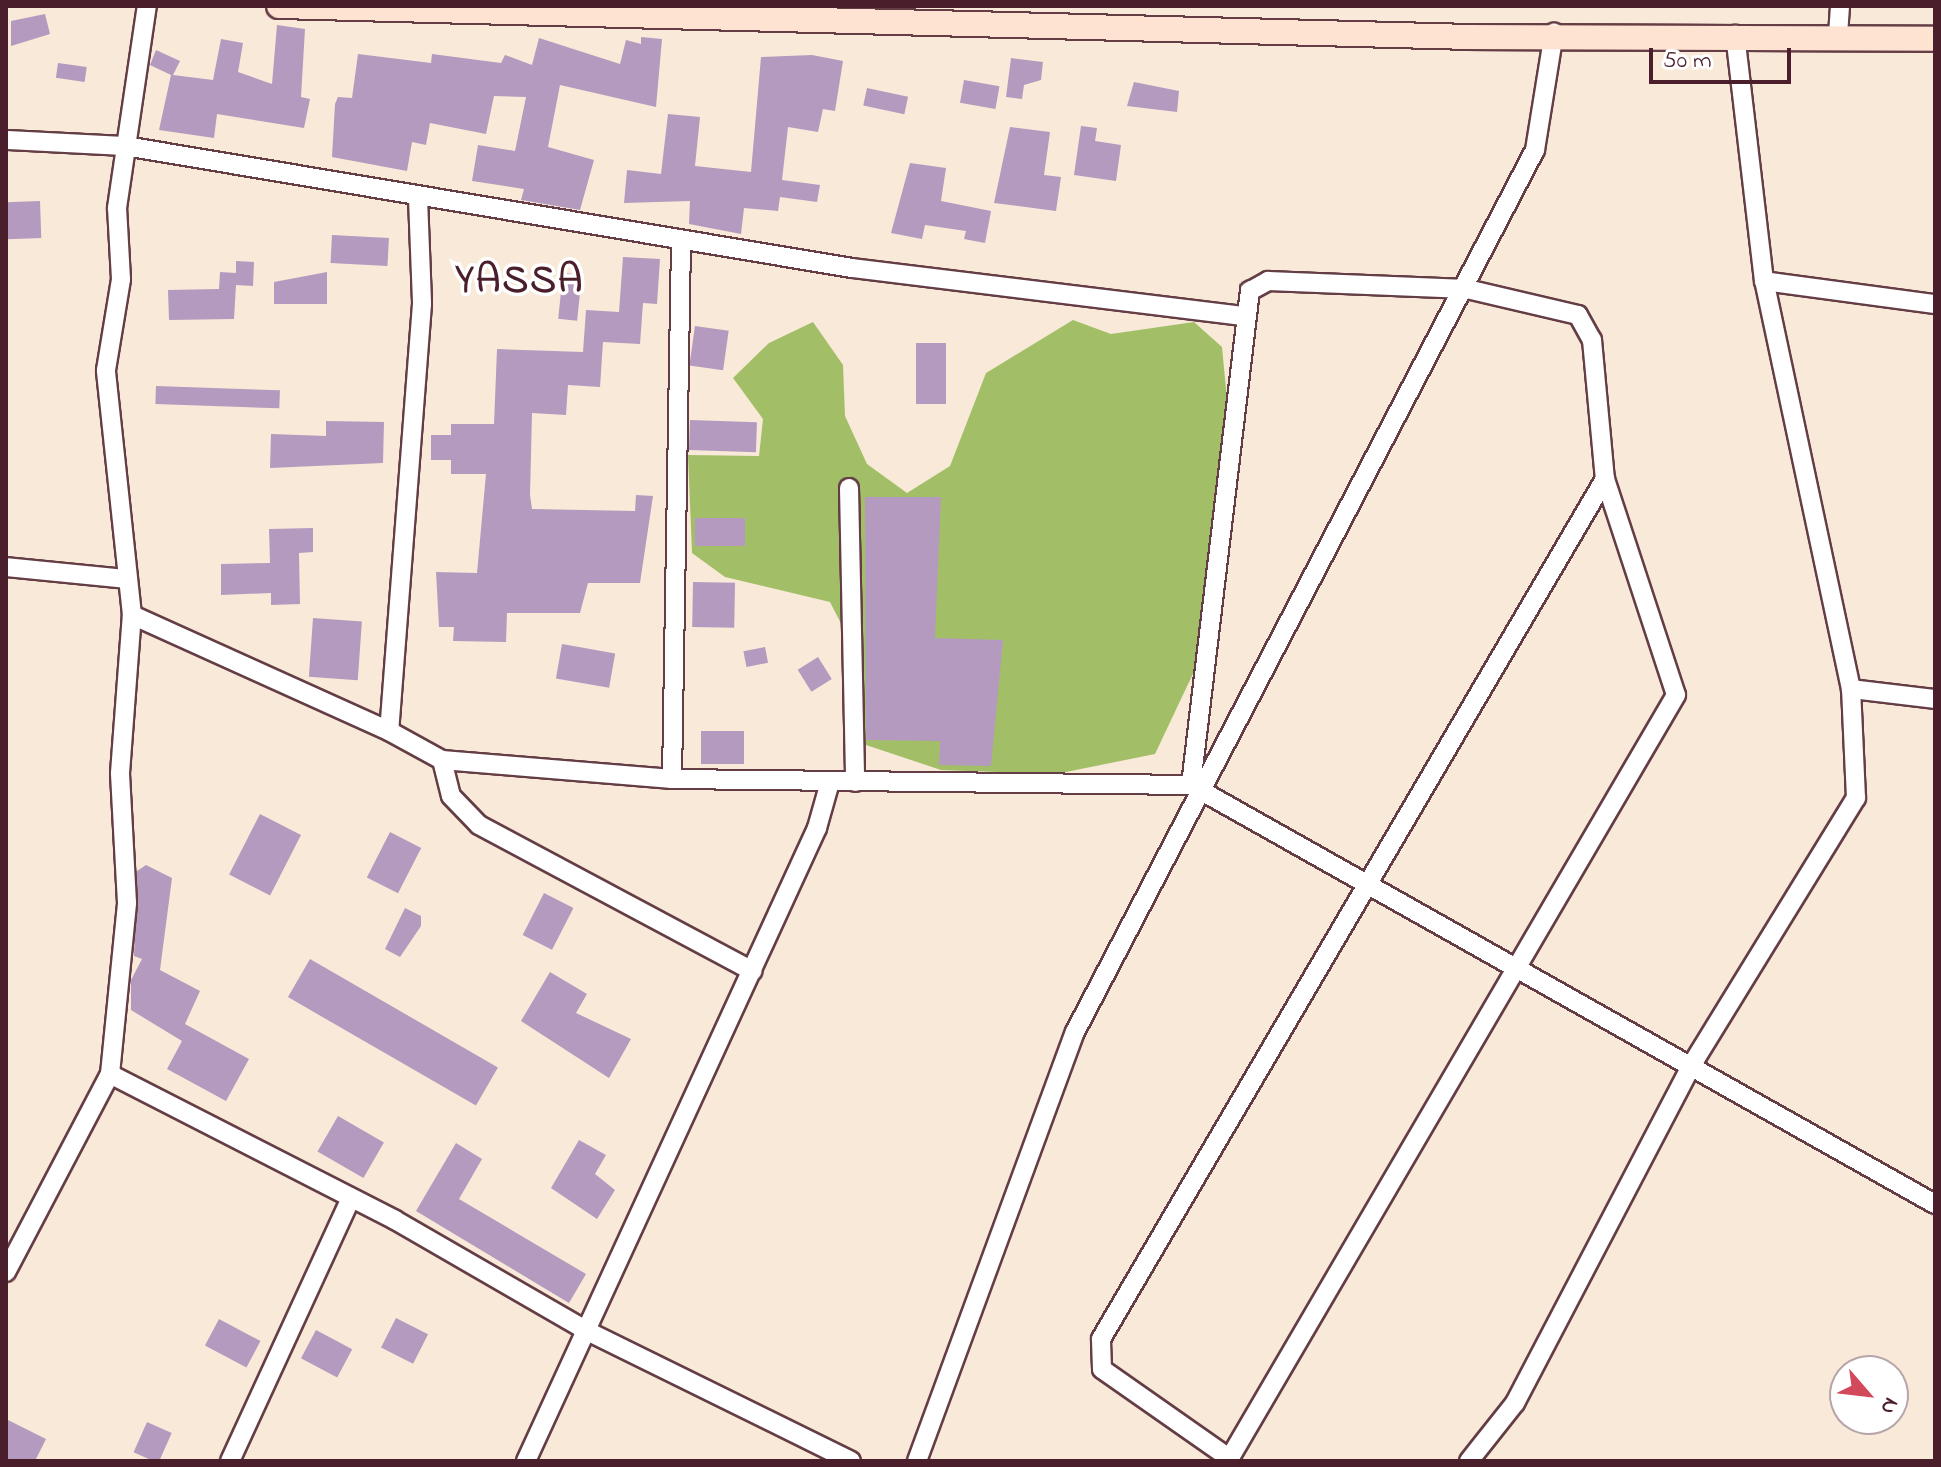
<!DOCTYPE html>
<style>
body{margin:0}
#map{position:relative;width:1941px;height:1467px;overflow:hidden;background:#f9e9d8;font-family:"Indie Flower",sans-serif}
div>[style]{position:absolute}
.green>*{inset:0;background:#a2bf67}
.building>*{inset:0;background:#b49abf;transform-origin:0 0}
.roads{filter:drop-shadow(2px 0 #643d45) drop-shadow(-2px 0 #643d45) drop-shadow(0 2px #643d45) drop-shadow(0 -2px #643d45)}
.street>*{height:18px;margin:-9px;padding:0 9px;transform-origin:9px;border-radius:9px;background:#fff}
.secondary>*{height:24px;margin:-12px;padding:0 12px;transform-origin:12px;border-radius:12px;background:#fee3d2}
span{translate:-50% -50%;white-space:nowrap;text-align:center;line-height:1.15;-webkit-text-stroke:7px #fff;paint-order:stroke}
.district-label{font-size:40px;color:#4a1f2b;font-weight:700;letter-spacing:2px}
.frame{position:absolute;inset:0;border:8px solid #4a1f2b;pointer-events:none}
.north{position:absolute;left:1829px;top:1355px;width:80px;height:80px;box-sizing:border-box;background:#fff;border:2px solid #b7a5aa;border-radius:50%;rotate:118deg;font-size:22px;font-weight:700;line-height:32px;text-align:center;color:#4a1f2b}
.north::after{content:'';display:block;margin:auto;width:28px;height:36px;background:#d1495b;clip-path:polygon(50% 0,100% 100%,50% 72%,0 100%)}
.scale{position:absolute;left:1649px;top:48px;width:142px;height:36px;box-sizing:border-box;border:4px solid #4a1f2b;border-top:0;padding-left:10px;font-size:24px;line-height:28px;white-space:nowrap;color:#4a1f2b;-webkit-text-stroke:6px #fff;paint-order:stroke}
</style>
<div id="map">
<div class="green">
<i style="clip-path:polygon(1073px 320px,1111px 334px,1194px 322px,1222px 347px,1228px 410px,1199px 661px,1155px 754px,1056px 774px,941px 770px,857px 742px,852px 645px,830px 602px,725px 577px,692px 553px,688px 455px,759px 456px,763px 419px,733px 378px,769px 343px,813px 322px,843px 365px,845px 416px,867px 464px,907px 493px,950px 466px,986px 373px)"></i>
</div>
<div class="building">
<i style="clip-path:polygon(45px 14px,50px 34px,11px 46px,11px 21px)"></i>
<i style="clip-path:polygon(277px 25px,305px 29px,301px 97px,310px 99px,304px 128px,217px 114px,214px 138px,159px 130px,171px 75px,150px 65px,156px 50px,180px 61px,173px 75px,213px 80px,221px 39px,243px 43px,238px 72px,272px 84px)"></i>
<i style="clip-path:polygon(641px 37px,662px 39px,656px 107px,560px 85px,548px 147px,594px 160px,580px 210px,521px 200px,524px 189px,472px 181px,478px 145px,515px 151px,526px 97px,494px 96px,486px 134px,430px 123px,426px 145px,412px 142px,407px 171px,332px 157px,335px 104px,338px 97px,352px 98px,358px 54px,431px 63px,432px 54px,501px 63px,505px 55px,532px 65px,539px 38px,620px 64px,626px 40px,641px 44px)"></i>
<i style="clip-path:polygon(812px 55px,843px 61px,835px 111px,823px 109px,818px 132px,788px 127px,782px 180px,820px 185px,817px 202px,780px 197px,778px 211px,744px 208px,741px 234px,689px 224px,690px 201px,624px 203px,627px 170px,661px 174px,668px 114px,700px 117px,695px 166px,751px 172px,761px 57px)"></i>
<i style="clip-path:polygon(1011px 58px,1043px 62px,1041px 80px,1024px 85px,1022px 99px,1006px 97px)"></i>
<i style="left:58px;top:63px;width:29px;height:15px;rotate:8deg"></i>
<i style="left:964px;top:80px;width:36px;height:23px;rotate:10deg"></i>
<i style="clip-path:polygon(1134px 82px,1179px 91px,1177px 112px,1127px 106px)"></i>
<i style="left:867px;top:88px;width:42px;height:18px;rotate:12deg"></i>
<i style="clip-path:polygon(1081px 126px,1097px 128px,1095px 141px,1121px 145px,1116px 181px,1074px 175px)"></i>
<i style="clip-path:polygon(1010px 127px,1050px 132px,1044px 175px,1061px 177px,1056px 211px,994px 203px)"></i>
<i style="clip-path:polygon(910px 163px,946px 168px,941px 201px,991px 211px,985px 243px,964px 239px,966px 231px,925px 225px,922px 239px,891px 233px)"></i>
<i style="left:40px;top:201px;width:37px;height:34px;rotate:88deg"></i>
<i style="left:332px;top:235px;width:57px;height:28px;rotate:3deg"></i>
<i style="clip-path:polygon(623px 257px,660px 259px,657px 304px,643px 303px,640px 344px,603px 342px,600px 387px,568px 385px,566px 415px,532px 413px,530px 495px,532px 509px,635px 511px,636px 495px,653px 496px,640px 583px,588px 583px,580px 613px,507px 613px,506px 642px,453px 641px,454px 627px,439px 627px,436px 572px,477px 573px,486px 474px,451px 474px,451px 460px,431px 460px,431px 435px,451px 435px,451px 424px,494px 424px,497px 349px,583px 352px,586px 310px,619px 312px)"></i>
<i style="clip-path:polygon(236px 261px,254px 262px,253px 286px,236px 285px,234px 319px,169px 320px,168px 290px,219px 289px,220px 272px,236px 273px)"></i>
<i style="clip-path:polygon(327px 272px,327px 304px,274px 304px,274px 282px)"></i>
<i style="left:563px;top:273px;width:19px;height:46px;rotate:6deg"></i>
<i style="left:695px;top:326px;width:34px;height:40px;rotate:8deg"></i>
<i style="left:916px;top:343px;width:30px;height:61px"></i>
<i style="left:156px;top:386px;width:124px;height:18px;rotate:2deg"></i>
<i style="left:690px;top:420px;width:67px;height:30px;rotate:2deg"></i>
<i style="clip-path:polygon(326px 421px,384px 422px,383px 463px,270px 468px,271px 434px,326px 436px)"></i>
<i style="clip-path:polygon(865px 497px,941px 497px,935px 638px,1003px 640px,991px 766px,939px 765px,940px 741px,866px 740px)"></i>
<i style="left:695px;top:518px;width:50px;height:28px"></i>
<i style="clip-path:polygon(313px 528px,313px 552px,299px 553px,300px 604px,271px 605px,271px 593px,221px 595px,221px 564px,270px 563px,269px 529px)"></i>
<i style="left:693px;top:582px;width:42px;height:45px;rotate:1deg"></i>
<i style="left:313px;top:618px;width:49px;height:59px;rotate:4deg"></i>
<i style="left:562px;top:644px;width:54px;height:35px;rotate:10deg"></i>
<i style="left:765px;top:647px;width:16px;height:22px;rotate:79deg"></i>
<i style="left:818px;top:657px;width:26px;height:24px;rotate:58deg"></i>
<i style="left:701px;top:731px;width:43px;height:33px"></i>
<i style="left:260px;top:814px;width:46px;height:68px;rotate:27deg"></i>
<i style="left:390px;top:832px;width:35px;height:51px;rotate:27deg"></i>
<i style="clip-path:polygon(146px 865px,172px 878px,160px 970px,200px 991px,185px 1024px,249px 1059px,226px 1101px,167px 1069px,182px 1041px,131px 1010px,131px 980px,142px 959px,134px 956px,137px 871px)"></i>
<i style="left:544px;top:893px;width:33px;height:47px;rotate:27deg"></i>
<i style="clip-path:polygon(405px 908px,421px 916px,421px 926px,400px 957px,385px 949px)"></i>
<i style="left:310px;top:959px;width:217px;height:44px;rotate:30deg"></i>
<i style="clip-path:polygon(550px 972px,587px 994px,576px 1013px,631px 1039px,609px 1078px,521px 1021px)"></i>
<i style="left:338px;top:1116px;width:53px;height:41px;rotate:30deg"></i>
<i style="clip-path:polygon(579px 1140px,606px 1155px,595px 1174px,615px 1190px,597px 1219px,551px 1188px)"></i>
<i style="clip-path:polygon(456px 1143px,482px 1159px,459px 1199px,586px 1274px,569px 1303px,416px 1211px)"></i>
<i style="left:396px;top:1318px;width:36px;height:33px;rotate:27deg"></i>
<i style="left:219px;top:1319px;width:47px;height:30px;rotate:28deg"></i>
<i style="left:316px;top:1330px;width:41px;height:32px;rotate:28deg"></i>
<i style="clip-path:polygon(6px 1419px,46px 1439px,35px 1461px,6px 1461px)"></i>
<i style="left:147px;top:1422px;width:27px;height:33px;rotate:24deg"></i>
</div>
<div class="roads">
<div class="street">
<i style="left:1838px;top:35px;width:29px;rotate:-86deg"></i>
<i style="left:6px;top:140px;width:119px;rotate:2.9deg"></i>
<i style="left:125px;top:146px;width:737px;rotate:9.53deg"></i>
<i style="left:852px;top:268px;width:393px;rotate:7deg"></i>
<i style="left:418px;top:198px;width:106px;rotate:87.8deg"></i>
<i style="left:422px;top:304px;width:428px;rotate:94.4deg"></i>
<i style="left:389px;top:731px;width:60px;rotate:28.7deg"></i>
<i style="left:442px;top:760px;width:231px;rotate:4.7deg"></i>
<i style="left:672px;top:779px;width:519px;rotate:0.66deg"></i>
<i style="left:1191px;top:785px;width:854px;rotate:29.39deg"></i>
<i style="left:1764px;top:281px;width:173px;rotate:7.7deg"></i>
<i style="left:849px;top:488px;width:294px;rotate:88.8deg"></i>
<i style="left:6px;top:567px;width:121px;rotate:5.7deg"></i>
<i style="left:132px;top:615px;width:282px;rotate:24.3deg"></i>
<i style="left:1851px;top:689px;width:85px;rotate:6.8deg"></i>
<i style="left:442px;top:760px;width:37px;rotate:76deg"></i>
<i style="left:451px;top:796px;width:40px;rotate:46deg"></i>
<i style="left:479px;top:825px;width:310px;rotate:28.1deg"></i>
<i style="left:672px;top:779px;width:539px;rotate:-89.04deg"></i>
<i style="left:1191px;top:785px;width:498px;rotate:-83.2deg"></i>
<i style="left:1250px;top:291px;width:21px;rotate:-29deg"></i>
<i style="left:1268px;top:281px;width:199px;rotate:2.3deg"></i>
<i style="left:1467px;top:289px;width:114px;rotate:13.2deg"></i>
<i style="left:1578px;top:315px;width:29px;rotate:61deg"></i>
<i style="left:1592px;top:340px;width:140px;rotate:84.7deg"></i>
<i style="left:1605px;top:479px;width:227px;rotate:71.8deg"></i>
<i style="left:1676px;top:695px;width:887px;rotate:120.32deg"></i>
<i style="left:110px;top:1074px;width:320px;rotate:27.1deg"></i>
<i style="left:395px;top:1220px;width:222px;rotate:30deg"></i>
<i style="left:587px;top:1331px;width:294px;rotate:26.2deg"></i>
<i style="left:6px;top:1272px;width:224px;rotate:-62.3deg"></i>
<i style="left:110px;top:1074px;width:172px;rotate:-84.3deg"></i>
<i style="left:127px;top:903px;width:130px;rotate:-93.1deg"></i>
<i style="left:120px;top:773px;width:158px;rotate:-85.7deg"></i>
<i style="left:132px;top:615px;width:246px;rotate:-96.1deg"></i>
<i style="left:106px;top:370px;width:92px;rotate:-80.6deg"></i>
<i style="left:121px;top:279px;width:71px;rotate:-93.2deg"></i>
<i style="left:117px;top:208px;width:204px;rotate:-81.6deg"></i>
<i style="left:1229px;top:1458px;width:155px;rotate:-145deg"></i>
<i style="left:1102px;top:1369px;width:30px;rotate:-92deg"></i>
<i style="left:1101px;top:1339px;width:997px;rotate:-59.63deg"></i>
<i style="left:230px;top:1461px;width:289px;rotate:-65.3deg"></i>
<i style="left:526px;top:1461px;width:697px;rotate:-65.31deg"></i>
<i style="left:817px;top:828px;width:48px;rotate:-74.2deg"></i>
<i style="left:917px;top:1461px;width:457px;rotate:-69.8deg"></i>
<i style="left:1075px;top:1032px;width:995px;rotate:-62.46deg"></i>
<i style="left:1535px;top:150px;width:119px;rotate:-80.8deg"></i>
<i style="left:1469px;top:1461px;width:74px;rotate:-51.6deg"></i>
<i style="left:1515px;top:1403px;width:380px;rotate:-62.4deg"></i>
<i style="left:1691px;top:1066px;width:315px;rotate:-58.4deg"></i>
<i style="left:1856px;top:798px;width:109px;rotate:-92.6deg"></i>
<i style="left:1851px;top:689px;width:417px;rotate:-102deg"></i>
<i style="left:1764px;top:281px;width:248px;rotate:-96.7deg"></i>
</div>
<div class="secondary">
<i style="left:279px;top:6px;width:1195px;rotate:1.49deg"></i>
<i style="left:1474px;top:37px;width:461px;rotate:0.2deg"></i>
</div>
</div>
<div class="district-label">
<span style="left:520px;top:282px">YASSA</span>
</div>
<div class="frame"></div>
<div class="north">N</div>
<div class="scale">50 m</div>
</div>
